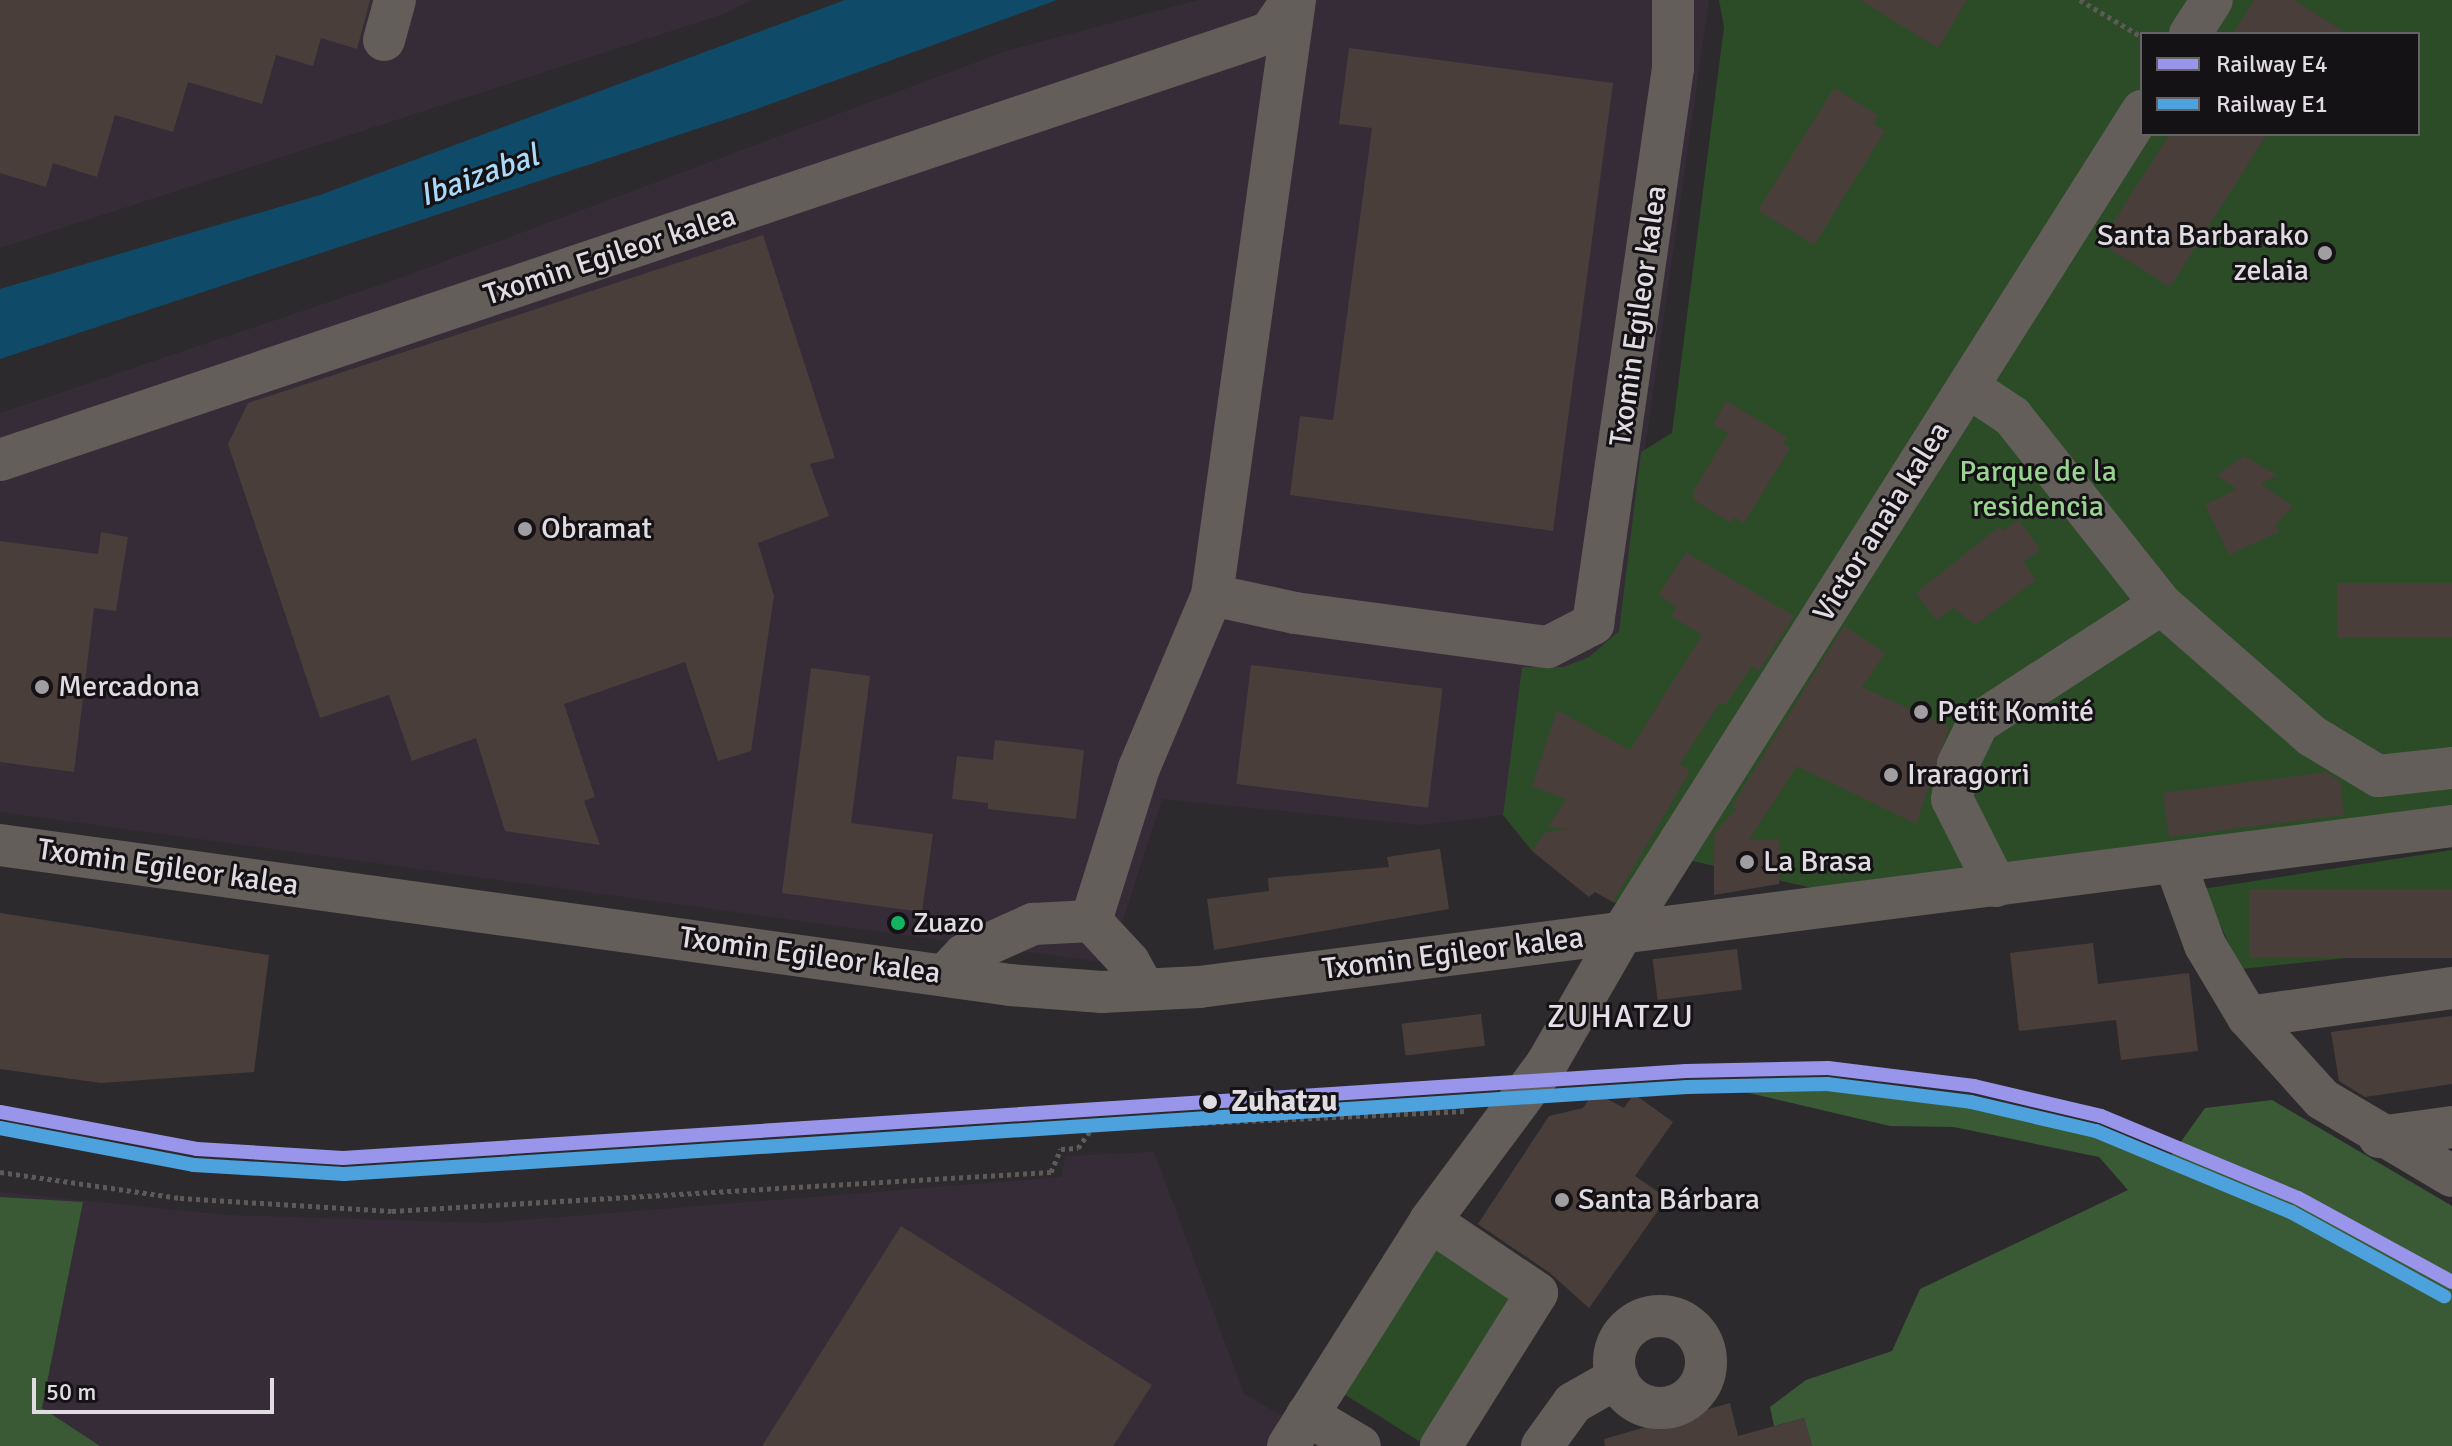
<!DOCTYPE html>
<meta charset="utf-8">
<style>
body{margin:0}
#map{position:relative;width:2452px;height:1446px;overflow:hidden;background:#2d2a2e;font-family:Signika,sans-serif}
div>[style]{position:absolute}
.built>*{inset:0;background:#352c38}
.green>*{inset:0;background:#2c4c28;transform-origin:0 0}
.forest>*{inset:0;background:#3a5a36}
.water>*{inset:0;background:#0f4b68}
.building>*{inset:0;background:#4a3e3b;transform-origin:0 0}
.path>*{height:5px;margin-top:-2.5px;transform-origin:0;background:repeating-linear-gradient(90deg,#5e5a58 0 4px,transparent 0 8px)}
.minor>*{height:42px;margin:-21px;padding:0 21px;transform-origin:21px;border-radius:21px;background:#645e5a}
.minor>.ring{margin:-21px;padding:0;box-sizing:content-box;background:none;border:42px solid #645e5a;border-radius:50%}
.rail-1>*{height:14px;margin:-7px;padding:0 7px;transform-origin:7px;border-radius:7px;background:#9895ea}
.rail-2>*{height:14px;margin:-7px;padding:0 7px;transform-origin:7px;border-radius:7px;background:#4da1dd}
.dots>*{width:22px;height:22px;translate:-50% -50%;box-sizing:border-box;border:4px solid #151216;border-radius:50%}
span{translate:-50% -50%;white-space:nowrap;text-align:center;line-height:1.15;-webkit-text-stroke:6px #151216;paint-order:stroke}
.bus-label{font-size:28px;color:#e0dce1}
.left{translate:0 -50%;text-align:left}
.poi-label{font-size:30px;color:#e0dce1}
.right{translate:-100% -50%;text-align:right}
.street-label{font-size:30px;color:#e0dce1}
.park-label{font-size:30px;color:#98d38f}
.stop-label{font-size:30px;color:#e0dce1;font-weight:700}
.water-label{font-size:32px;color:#a9daf9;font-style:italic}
.neighbourhood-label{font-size:32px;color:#e6dfea;letter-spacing:2px}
.legend{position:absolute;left:2140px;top:32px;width:280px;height:104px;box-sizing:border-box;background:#151216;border:2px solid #666367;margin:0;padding:10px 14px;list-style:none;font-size:24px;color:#e0dce1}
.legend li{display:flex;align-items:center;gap:16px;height:40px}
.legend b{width:40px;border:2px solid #666367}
.scale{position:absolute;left:32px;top:1378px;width:242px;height:36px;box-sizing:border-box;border:4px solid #e0dce1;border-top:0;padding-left:10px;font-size:24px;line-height:28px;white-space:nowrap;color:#e0dce1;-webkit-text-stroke:6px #151216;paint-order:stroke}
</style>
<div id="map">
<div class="built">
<i style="clip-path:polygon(0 0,751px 0,724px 14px,0 248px)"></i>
<i style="clip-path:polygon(1198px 0,1709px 0,1619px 631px,1589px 657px,1563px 667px,1522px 668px,1503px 815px,1421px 825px,1162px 799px,1109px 963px,0 812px,0 413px,403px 277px,1009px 50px)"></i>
<i style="clip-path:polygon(1154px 1152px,1244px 1394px,1335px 1446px,0 1446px,0 1192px,226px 1215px,486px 1223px,1062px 1177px,1065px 1156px)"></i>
</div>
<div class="green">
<i style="clip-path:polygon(evenodd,1719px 0,2452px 0,2452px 810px,1822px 890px,1688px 860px,1615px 903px,1532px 851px,1503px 815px,1522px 667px,1563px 667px,1589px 657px,1619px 631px,1641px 452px,1672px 433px,1724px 27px,1719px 0,2142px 34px,2418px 34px,2418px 134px,2142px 134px,2142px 34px)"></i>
<i style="clip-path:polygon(2452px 850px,2452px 947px,2241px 969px,2203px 889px)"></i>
<i style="left:1439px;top:1240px;width:101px;height:181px;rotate:32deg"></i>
</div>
<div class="forest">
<i style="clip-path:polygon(1773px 1082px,1956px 1099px,2170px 1157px,2205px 1108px,2272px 1100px,2452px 1206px,2452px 1446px,1812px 1446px,1804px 1418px,1774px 1426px,1770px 1407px,1806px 1380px,1892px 1351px,1920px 1289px,2128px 1190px,2099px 1157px,1954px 1127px,1890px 1126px,1728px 1088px)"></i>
<i style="clip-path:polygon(0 1197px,83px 1202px,42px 1408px,100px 1446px,0 1446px)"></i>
</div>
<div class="water">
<i style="clip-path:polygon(845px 0,1057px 0,751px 111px,0 359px,0 289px,320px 195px)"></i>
</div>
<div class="building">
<i style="clip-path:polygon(0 0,370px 0,357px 49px,321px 38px,313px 66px,276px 55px,262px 104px,188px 82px,173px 132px,115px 115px,97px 177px,53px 163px,46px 187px,0 173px)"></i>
<i style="clip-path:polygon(1860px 0,1967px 0,1938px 48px)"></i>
<i style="clip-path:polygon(2254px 0,2294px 0,2348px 34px,2233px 34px)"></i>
<i style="clip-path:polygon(1349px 48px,1613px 83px,1553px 531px,1290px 495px,1300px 416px,1333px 420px,1372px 128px,1339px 124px)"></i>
<i style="clip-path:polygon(1834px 88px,1878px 115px,1874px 124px,1885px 131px,1814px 245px,1758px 210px)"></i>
<i style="clip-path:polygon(2170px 134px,2267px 134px,2170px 287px,2100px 243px)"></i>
<i style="clip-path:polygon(763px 235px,835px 458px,810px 464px,829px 516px,758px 543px,774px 596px,751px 751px,718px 761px,685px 662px,564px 704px,595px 797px,584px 801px,600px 845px,505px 831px,476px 738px,412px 761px,389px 695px,320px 718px,228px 444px,248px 403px)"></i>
<i style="clip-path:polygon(1726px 401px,1787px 437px,1783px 444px,1790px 448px,1744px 523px,1735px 517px,1731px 523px,1694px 500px,1693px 492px,1728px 433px,1713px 425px)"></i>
<i style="clip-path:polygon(2244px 456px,2277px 475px,2261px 484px,2293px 506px,2275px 525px,2279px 532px,2229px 555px,2205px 505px,2237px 489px,2216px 475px)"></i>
<i style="clip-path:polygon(2019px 520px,2040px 550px,2023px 562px,2036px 580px,1975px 625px,1954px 608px,1936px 620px,1916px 593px,1999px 527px,2003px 531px)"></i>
<i style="clip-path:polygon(101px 532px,128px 537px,116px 611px,94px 608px,74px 772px,0 762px,0 541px,98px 554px)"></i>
<i style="clip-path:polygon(1686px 552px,1794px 616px,1759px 671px,1752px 666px,1726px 704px,1719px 704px,1680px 764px,1690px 771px,1613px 902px,1595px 892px,1589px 897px,1532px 851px,1544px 833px,1568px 829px,1548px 827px,1566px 799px,1532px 786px,1557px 710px,1630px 750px,1702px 635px,1671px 616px,1676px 607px,1658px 595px)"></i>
<i style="left:2452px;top:583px;width:55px;height:115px;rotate:90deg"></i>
<i style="clip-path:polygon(1844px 626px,1885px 653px,1862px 687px,1949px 727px,1916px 824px,1797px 766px,1749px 840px,1779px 840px,1779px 884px,1714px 895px,1714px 834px,1736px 809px,1732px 806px)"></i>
<i style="left:1251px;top:665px;width:193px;height:120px;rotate:7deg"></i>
<i style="clip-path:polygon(811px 668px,870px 676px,851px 823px,933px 834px,922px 912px,782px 893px)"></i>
<i style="clip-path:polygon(995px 740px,1084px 750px,1076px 819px,988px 809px,988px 803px,952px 799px,957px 756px,993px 760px)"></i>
<i style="clip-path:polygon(2326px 772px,2340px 781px,2344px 815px,2169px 837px,2163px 793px)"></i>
<i style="clip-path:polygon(1440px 849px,1449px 909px,1214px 950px,1207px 899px,1269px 891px,1268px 878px,1389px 867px,1387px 857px)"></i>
<i style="left:2452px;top:889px;width:69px;height:203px;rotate:90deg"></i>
<i style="clip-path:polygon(0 913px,269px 955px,254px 1072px,101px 1083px,0 1069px)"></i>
<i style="clip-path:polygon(2093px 943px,2098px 984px,2189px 973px,2198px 1051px,2121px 1060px,2116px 1020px,2019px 1031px,2010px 953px)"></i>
<i style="left:1737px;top:949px;width:41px;height:85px;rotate:83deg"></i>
<i style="left:1481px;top:1014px;width:32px;height:80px;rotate:83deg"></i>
<i style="clip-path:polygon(2452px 1016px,2452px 1084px,2365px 1097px,2339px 1081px,2331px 1032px)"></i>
<i style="clip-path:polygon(1594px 1092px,1624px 1108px,1634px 1094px,1673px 1122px,1635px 1176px,1667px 1198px,1589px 1308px,1550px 1273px,1478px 1224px,1549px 1116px,1583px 1108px)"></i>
<i style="clip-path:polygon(901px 1226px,1152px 1385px,1113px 1446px,762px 1446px)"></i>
<i style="clip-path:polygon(1730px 1403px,1738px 1436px,1804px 1418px,1812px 1446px,1605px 1446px,1604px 1439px)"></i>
</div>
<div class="path">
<i style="left:2080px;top:0;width:72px;rotate:30.8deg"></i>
<i style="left:0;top:1172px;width:182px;rotate:8.2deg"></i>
<i style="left:180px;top:1198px;width:212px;rotate:3.5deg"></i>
<i style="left:392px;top:1211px;width:660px;rotate:-3.39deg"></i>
<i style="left:1051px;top:1172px;width:25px;rotate:-67deg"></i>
<i style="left:1061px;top:1149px;width:17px;rotate:-3deg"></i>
<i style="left:1078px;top:1148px;width:24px;rotate:-55deg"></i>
<i style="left:1092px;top:1128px;width:374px;rotate:-2.6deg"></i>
</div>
<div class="minor">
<i style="left:2190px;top:34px;width:40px;rotate:-57.1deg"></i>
<i style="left:384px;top:40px;width:41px;rotate:-74.6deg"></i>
<i style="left:1968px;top:387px;width:53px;rotate:33.4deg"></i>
<i style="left:2012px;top:416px;width:240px;rotate:51.6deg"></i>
<i style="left:2161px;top:604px;width:201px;rotate:41.2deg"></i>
<i style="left:2312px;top:736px;width:77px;rotate:31.2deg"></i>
<i style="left:2378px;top:776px;width:74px;rotate:-6.2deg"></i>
<i style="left:0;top:460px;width:1320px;rotate:-18.6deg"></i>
<i style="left:1251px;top:39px;width:20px;rotate:-20deg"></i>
<i style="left:1270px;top:32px;width:39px;rotate:-55deg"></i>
<i style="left:1212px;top:595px;width:85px;rotate:12.2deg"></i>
<i style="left:1295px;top:613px;width:255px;rotate:7.7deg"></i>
<i style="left:1548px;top:647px;width:51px;rotate:-27.1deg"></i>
<i style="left:1593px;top:624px;width:562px;rotate:-81.81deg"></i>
<i style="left:1673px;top:68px;width:68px;rotate:-90deg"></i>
<i style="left:0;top:845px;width:1020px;rotate:7.89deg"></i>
<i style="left:1010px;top:985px;width:92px;rotate:4.4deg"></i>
<i style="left:1102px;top:992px;width:97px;rotate:-3deg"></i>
<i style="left:1199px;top:987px;width:1263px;rotate:-7.32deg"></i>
<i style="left:2175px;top:863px;width:87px;rotate:69.9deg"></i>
<i style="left:2205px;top:945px;width:84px;rotate:59.2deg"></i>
<i style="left:2248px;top:1017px;width:110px;rotate:47.9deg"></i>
<i style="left:2322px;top:1099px;width:151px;rotate:30.6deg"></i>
<i style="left:1996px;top:886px;width:97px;rotate:-116.8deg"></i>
<i style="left:1952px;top:799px;width:36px;rotate:-80deg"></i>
<i style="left:1958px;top:764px;width:46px;rotate:-64deg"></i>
<i style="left:1978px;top:723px;width:218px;rotate:-33deg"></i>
<i style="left:1091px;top:921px;width:160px;rotate:-72.6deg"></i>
<i style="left:1139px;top:768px;width:188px;rotate:-67.1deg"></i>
<i style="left:1212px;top:595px;width:601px;rotate:-82.06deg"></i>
<i style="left:946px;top:974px;width:26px;rotate:-47deg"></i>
<i style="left:964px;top:955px;width:76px;rotate:-24.2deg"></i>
<i style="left:1033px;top:924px;width:58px;rotate:-3deg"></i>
<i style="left:1091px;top:921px;width:56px;rotate:47.2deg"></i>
<i style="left:1129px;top:962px;width:31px;rotate:61deg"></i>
<i style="left:2248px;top:1017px;width:206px;rotate:-8.1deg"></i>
<i style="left:2379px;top:1137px;width:74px;rotate:-7.8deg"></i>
<i style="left:1430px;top:1221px;width:129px;rotate:33.9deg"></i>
<i style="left:1537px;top:1293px;width:181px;rotate:122.1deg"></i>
<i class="ring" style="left:1614px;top:1316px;width:50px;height:50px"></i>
<i style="left:1307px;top:1415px;width:61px;rotate:30.3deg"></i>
<i style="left:1288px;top:1446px;width:266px;rotate:-57.7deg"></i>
<i style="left:1430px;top:1221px;width:194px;rotate:-53.4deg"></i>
<i style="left:1546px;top:1065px;width:152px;rotate:-60.1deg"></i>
<i style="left:1622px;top:933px;width:973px;rotate:-57.68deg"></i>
<i style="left:1542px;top:1446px;width:53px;rotate:-54.2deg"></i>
<i style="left:1573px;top:1403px;width:51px;rotate:-29.6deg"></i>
</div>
<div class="rail-1">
<i style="left:0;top:1112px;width:200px;rotate:10.6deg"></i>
<i style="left:197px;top:1149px;width:146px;rotate:3.5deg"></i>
<i style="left:343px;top:1158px;width:1346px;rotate:-3.71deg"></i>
<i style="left:1686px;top:1071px;width:142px;rotate:-1.2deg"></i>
<i style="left:1828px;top:1068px;width:147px;rotate:7deg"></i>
<i style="left:1974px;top:1086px;width:130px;rotate:13.3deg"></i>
<i style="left:2101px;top:1116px;width:213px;rotate:22.6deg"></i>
<i style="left:2298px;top:1198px;width:175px;rotate:28.6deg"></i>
</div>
<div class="rail-2">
<i style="left:0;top:1128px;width:197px;rotate:10.8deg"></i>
<i style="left:194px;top:1165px;width:150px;rotate:3.4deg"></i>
<i style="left:344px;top:1174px;width:1346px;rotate:-3.71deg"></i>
<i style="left:1687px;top:1087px;width:140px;rotate:-1.2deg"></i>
<i style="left:1827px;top:1084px;width:145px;rotate:7.1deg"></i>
<i style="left:1971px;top:1102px;width:128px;rotate:13.1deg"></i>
<i style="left:2096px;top:1131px;width:211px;rotate:22.6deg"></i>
<i style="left:2291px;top:1212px;width:175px;rotate:28.8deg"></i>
</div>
<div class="dots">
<i style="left:2325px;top:253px;background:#a19ea2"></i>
<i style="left:525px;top:529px;background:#a19ea2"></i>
<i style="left:42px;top:687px;background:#a19ea2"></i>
<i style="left:1921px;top:712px;background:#a19ea2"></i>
<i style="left:1891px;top:775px;background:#a19ea2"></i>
<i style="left:1747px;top:862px;background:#a19ea2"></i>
<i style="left:898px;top:923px;background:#13b361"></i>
<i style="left:1210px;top:1102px;background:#e0dce1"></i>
<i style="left:1562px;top:1200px;background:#a19ea2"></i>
</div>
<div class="bus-label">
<span class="left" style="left:913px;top:923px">Zuazo</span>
</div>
<div class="poi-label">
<span class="right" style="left:2309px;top:253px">Santa Barbarako<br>zelaia</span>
<span class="left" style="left:541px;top:529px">Obramat</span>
<span class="left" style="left:58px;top:687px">Mercadona</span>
<span class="left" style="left:1937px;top:712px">Petit Komité</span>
<span class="left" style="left:1907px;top:775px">Iraragorri</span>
<span class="left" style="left:1763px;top:862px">La Brasa</span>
<span class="left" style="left:1578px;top:1200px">Santa Bárbara</span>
</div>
<div class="street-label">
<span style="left:610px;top:256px;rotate:-18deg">Txomin Egileor kalea</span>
<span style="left:1639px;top:316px;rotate:-82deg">Txomin Egileor kalea</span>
<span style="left:1882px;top:522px;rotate:-58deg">Victor anaia kalea</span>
<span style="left:168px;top:868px;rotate:8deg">Txomin Egileor kalea</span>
<span style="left:1453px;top:954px;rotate:-7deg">Txomin Egileor kalea</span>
<span style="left:810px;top:956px;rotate:8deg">Txomin Egileor kalea</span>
</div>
<div class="park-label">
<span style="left:2038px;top:489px">Parque de la<br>residencia</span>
</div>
<div class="stop-label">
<span class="left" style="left:1231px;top:1102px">Zuhatzu</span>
</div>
<div class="water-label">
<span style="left:479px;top:176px;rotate:-20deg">Ibaizabal</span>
</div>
<div class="neighbourhood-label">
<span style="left:1621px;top:1017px">ZUHATZU</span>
</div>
<ul class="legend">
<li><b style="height:10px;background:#9895ea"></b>Railway E4</li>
<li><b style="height:10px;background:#4da1dd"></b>Railway E1</li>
</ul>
<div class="scale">50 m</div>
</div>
